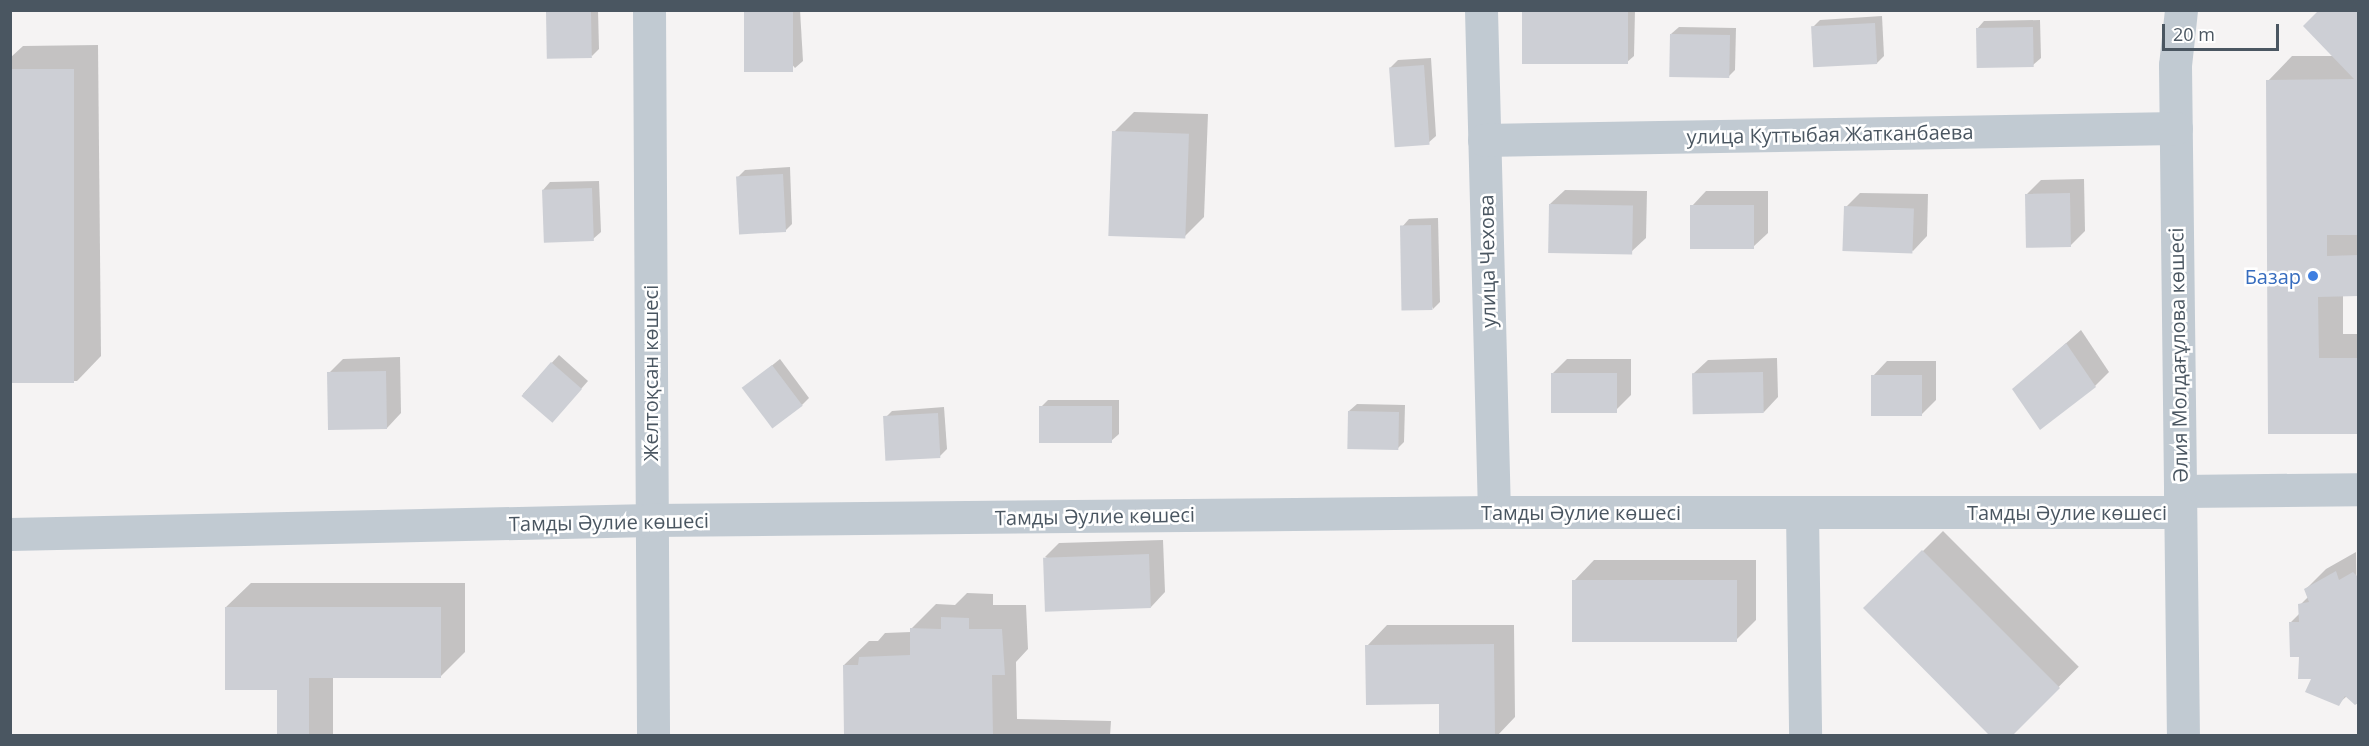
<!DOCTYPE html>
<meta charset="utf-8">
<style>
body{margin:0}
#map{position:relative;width:2369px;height:746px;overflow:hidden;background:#f5f3f3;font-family:"Open Sans",sans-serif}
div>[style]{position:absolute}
.shadow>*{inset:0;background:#0003;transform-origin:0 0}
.building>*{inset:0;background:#cdcfd5;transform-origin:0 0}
.minor>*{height:33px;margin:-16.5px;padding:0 16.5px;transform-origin:16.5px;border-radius:16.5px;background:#c1cad2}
.dots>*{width:16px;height:16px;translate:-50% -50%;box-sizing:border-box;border:3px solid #fff;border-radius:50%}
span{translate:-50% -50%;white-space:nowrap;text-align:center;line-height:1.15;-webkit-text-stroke:5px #fff;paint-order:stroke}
.street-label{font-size:20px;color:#4a5661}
.shop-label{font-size:20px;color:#366cbe}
.right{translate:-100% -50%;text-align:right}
.frame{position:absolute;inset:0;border:12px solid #4a5661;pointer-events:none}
.scale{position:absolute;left:2162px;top:24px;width:117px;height:27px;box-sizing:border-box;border:3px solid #4a5661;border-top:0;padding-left:8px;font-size:18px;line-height:21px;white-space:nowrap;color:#4a5661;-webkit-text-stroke:4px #fff;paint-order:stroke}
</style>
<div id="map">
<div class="shadow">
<i style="clip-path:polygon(550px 10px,598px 10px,599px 49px,592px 56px,548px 13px)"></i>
<i style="clip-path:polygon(746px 10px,800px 10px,803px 61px,795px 68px)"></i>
<i style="clip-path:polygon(1524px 10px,1635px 10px,1634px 56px,1626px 63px)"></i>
<i style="clip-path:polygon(2320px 10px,2358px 10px,2358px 295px,2343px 295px,2343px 334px,2358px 334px,2358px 432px,2270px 433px,2268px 81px,2292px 56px,2333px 56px)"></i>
<i style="clip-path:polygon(1882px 16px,1884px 56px,1877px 63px,1813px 27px,1820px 20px)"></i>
<i style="clip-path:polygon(2040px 20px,2041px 58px,2033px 65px,1977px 29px,1984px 21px)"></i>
<i style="clip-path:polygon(1679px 27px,1736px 28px,1735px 70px,1728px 77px,1671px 34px)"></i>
<i style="clip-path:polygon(98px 45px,101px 356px,77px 381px,10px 381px,10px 58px,23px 46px)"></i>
<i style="clip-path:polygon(1431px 58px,1436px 136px,1428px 143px,1390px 68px,1398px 60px)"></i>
<i style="clip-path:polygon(1134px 112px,1208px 114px,1204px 217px,1184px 237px,1114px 132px)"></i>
<i style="clip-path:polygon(790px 167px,792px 224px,785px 231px,738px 177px,745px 170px)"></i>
<i style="clip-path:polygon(2084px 179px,2085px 231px,2070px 246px,2026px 195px,2041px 180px)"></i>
<i style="clip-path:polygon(599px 181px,601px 232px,593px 239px,543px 190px,550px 182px)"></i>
<i style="clip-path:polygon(1565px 190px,1647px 191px,1646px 238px,1631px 252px,1550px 204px)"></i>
<i style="clip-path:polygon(1706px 191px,1768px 191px,1768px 233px,1753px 247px,1692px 206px)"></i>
<i style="clip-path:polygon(1860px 193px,1928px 194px,1927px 236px,1913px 251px,1846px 207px)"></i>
<i style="clip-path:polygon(1438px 218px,1440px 302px,1433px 309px,1402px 227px,1409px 219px)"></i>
<i style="clip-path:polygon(2081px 330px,2109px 372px,2095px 386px,2014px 389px)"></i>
<i style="clip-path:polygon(559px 355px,588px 381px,560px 413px,523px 394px)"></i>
<i style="clip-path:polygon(400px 357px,401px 413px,387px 428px,329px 373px,343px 359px)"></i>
<i style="clip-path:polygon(1777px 358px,1778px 397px,1764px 412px,1693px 374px,1708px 360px)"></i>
<i style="clip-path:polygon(780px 359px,809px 398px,802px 405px,744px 388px)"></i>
<i style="clip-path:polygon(1567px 359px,1631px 359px,1631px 395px,1616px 410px,1552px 374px)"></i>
<i style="clip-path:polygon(1887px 361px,1936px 361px,1936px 400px,1921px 415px,1873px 376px)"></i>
<i style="clip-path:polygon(1048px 400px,1119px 400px,1119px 434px,1111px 441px,1041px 407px)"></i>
<i style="clip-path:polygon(1357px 404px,1405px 405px,1404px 442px,1397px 449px,1349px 411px)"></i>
<i style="clip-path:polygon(944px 407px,947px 449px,940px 456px,885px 418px,892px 411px)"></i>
<i style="left:1943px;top:531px;width:192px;height:110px;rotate:45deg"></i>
<i style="clip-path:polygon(1163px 540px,1165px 592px,1151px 607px,1045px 557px,1059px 543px)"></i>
<i style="clip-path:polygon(2356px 552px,2358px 702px,2356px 704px,2347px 696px,2338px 704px,2313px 677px,2301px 656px,2291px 622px,2300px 613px,2300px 605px,2309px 596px,2306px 589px,2326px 569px)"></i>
<i style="clip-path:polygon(1594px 560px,1756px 560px,1756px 620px,1736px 640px,1574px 581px)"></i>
<i style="clip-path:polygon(251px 583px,465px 583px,465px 652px,440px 677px,333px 677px,333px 736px,279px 736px,279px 689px,226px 607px)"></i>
<i style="clip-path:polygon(967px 593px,993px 594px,993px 605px,1026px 605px,1028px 649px,1016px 662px,1017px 719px,1111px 721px,1110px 736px,845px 736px,844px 665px,869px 641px,878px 641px,885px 633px,911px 632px,911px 629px,936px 604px,955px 605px)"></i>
<i style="clip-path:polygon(1387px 625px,1514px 625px,1515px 717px,1497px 736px,1441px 736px,1441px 703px,1367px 646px)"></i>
</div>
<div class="building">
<i style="left:744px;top:10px;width:49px;height:62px"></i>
<i style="left:1522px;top:10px;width:106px;height:54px"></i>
<i style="clip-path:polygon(2319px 10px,2358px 10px,2358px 235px,2327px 235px,2327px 256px,2358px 255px,2358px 296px,2318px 297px,2319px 358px,2358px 358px,2358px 434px,2268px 434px,2266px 80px,2354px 79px,2303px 26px)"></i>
<i style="left:591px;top:11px;width:47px;height:45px;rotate:89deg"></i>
<i style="left:1875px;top:23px;width:41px;height:64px;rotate:87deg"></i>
<i style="left:2033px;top:27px;width:40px;height:57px;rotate:89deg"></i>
<i style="left:1670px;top:34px;width:60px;height:43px;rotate:1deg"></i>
<i style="left:1424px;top:65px;width:80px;height:35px;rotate:86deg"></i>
<i style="left:10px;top:69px;width:64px;height:314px"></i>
<i style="left:1112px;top:131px;width:77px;height:105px;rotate:2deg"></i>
<i style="left:783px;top:174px;width:58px;height:47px;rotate:87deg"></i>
<i style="left:592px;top:188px;width:53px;height:50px;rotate:88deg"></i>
<i style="left:2070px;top:193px;width:54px;height:45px;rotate:89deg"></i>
<i style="left:1549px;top:204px;width:84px;height:49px;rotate:1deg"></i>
<i style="left:1690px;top:205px;width:64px;height:44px"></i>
<i style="left:1844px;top:206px;width:70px;height:45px;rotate:2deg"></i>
<i style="left:1431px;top:225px;width:85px;height:31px;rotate:89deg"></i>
<i style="clip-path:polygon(2066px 343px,2096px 387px,2040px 430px,2012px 389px)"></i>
<i style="left:551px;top:362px;width:41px;height:45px;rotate:41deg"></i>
<i style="left:772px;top:365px;width:51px;height:38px;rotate:53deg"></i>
<i style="left:386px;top:371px;width:58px;height:59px;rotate:89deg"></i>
<i style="left:1763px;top:372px;width:41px;height:71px;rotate:89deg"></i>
<i style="left:1551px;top:373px;width:66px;height:40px"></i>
<i style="left:1871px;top:375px;width:51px;height:41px"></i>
<i style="left:1039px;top:406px;width:73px;height:37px"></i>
<i style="left:1348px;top:411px;width:51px;height:38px;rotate:1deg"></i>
<i style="left:938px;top:413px;width:45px;height:55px;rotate:87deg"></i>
<i style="clip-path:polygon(1922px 550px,2060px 688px,2012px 736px,1990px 736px,1863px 608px)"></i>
<i style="left:1149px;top:554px;width:54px;height:106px;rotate:88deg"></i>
<i style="clip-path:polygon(2336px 571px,2339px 580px,2353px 572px,2358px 577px,2358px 703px,2355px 705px,2345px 696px,2339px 706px,2305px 692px,2311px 679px,2298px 679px,2299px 657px,2290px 657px,2289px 622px,2299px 622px,2298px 604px,2309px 602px,2304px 589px)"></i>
<i style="left:1572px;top:580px;width:165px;height:62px"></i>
<i style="clip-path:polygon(225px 607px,441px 607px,441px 678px,309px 678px,309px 736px,277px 736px,277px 690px,225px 690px)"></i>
<i style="clip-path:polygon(941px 617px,969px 618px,969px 629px,1002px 629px,1005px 675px,992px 675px,993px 736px,844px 736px,843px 665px,858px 665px,859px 657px,910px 655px,910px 628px,941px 629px)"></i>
<i style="clip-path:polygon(1494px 644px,1495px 736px,1439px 736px,1439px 704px,1366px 705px,1365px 645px)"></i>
</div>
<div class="minor">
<i style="left:649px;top:10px;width:726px;rotate:89.68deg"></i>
<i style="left:1481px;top:10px;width:502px;rotate:88.52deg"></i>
<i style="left:2181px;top:10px;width:55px;rotate:96.2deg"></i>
<i style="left:2175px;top:65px;width:671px;rotate:89.32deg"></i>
<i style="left:1484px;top:140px;width:692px;rotate:-0.99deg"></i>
<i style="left:2180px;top:491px;width:178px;rotate:-0.6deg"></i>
<i style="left:1802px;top:512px;width:224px;rotate:89.2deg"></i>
<i style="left:10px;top:534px;width:640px;rotate:-1.25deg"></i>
<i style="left:650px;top:520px;width:844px;rotate:-0.54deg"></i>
<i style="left:1494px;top:512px;width:686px"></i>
</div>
<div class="dots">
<i style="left:2313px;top:276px;background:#3f7fe0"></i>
</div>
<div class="street-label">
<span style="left:1830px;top:134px;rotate:-1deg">улица Куттыбая Жатканбаева</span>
<span style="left:1487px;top:261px;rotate:-91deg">улица Чехова</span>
<span style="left:2178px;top:355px;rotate:-91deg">Әлия Молдағұлова көшесі</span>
<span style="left:650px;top:373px;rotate:-90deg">Желтоқсан көшесі</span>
<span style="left:1581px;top:512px">Тамды Әулие көшесі</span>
<span style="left:2067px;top:512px">Тамды Әулие көшесі</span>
<span style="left:1095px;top:516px;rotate:-1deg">Тамды Әулие көшесі</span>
<span style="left:609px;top:522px;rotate:-1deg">Тамды Әулие көшесі</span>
</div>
<div class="shop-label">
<span class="right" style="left:2301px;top:276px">Базар</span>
</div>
<div class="frame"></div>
<div class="scale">20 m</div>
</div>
